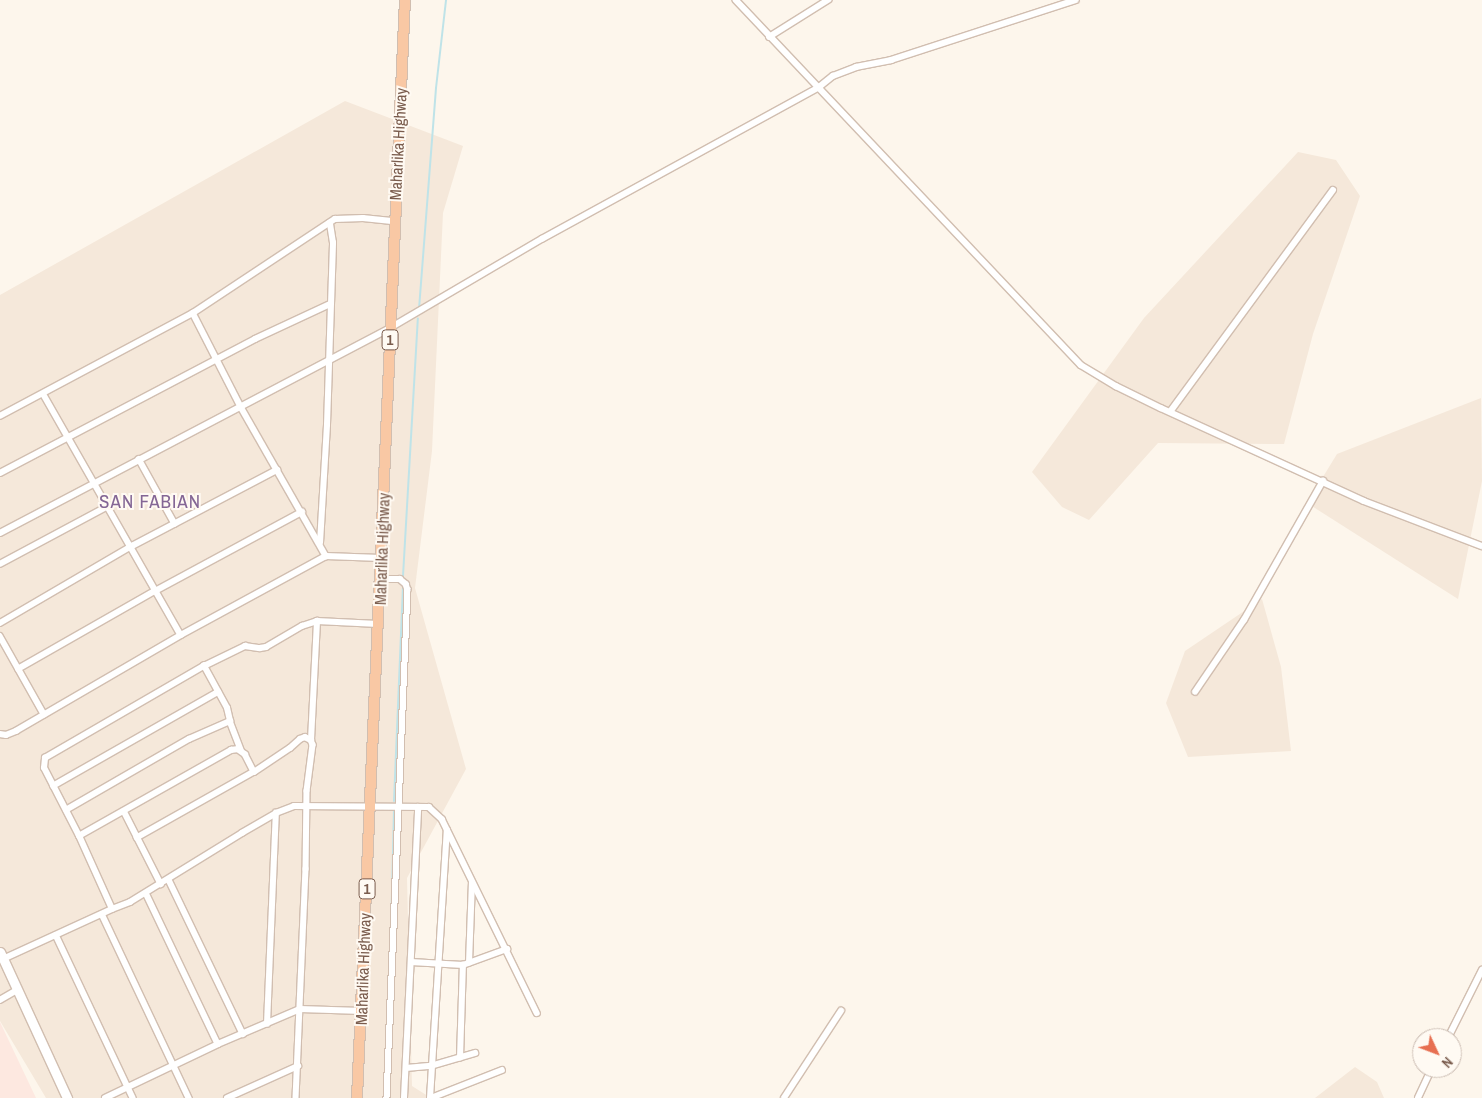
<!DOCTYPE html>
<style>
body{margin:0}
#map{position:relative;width:1482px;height:1098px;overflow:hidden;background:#fdf6ec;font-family:"Archivo Narrow",sans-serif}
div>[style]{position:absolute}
.residential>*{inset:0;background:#f5e8da}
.commercial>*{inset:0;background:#fde8e0}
.stream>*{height:2px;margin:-1px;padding:0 1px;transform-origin:1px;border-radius:1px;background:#bfe3e8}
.roads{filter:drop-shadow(1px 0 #d1beb0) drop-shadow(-1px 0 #d1beb0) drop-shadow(0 1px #d1beb0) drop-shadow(0 -1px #d1beb0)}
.minor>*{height:5.5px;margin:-2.75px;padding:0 2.75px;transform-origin:2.75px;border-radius:2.75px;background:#fff}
.secondary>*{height:9px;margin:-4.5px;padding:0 4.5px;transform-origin:4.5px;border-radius:4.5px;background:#fff}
.trunk>*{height:10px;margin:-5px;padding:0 5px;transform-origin:5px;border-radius:5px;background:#f9c8a4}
span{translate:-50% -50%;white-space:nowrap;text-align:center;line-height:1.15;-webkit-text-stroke:4px #fffaf3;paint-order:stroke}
.shield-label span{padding:1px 4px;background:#fffaf3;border:1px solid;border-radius:4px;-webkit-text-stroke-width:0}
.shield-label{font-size:15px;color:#7a5c4d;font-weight:700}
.street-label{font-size:16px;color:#7a5c4d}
.quarter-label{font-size:19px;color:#846695;letter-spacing:1px}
.north{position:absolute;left:1412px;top:1028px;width:50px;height:50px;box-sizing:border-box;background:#fffaf3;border:1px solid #cabbb1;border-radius:50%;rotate:133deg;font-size:14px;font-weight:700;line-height:20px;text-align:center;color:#7a5c4d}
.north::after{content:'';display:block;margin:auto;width:18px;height:22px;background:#e76f51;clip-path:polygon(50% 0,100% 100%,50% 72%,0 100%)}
</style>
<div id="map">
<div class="residential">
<i style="clip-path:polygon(345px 101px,463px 146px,443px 213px,432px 451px,415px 588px,466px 769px,407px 878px,412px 1086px,431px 1098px,46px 1098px,0 1021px,0 295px)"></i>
<i style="clip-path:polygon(1298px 152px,1336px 160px,1360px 196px,1313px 334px,1284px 444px,1158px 443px,1089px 520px,1062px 507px,1032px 472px,1144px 318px)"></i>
<i style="clip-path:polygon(1481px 398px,1482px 481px,1458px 599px,1307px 503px,1337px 454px)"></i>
<i style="clip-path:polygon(1262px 599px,1281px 667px,1291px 751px,1188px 757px,1166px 703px,1185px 651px)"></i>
<i style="clip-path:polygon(1355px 1067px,1377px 1082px,1384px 1098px,1315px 1098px)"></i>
</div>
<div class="commercial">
<i style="clip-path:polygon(0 1022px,36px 1098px,0 1098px)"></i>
</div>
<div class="stream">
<i style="left:419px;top:309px;width:222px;rotate:-85.6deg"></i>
<i style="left:436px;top:88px;width:89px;rotate:-83.5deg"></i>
<i style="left:403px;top:576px;width:258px;rotate:-86.7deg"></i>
<i style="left:394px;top:801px;width:215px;rotate:-87.6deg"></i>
<i style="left:391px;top:933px;width:122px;rotate:-88.6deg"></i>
</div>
<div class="roads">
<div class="minor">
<i style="left:736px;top:0;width:502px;rotate:46.61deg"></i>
<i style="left:1081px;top:365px;width:41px;rotate:31deg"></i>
<i style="left:1116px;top:386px;width:50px;rotate:26.1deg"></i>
<i style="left:1161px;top:408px;width:223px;rotate:24.6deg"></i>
<i style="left:1364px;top:501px;width:126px;rotate:20.9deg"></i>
<i style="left:769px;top:37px;width:70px;rotate:-32.1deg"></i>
<i style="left:193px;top:313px;width:106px;rotate:62.9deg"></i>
<i style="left:241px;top:407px;width:172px;rotate:60.3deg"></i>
<i style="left:44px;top:395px;width:276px;rotate:60.3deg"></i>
<i style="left:1170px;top:412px;width:275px;rotate:-53.7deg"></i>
<i style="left:0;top:416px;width:219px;rotate:-28.1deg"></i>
<i style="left:193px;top:313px;width:170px;rotate:-33.5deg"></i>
<i style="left:335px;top:219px;width:28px;rotate:-2deg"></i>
<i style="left:363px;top:218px;width:31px;rotate:6deg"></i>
<i style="left:139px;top:459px;width:74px;rotate:61deg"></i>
<i style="left:0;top:473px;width:288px;rotate:-27.7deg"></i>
<i style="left:255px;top:339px;width:83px;rotate:-25deg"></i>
<i style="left:0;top:533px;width:441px;rotate:-27.7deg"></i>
<i style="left:390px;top:328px;width:176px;rotate:-30.4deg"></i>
<i style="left:542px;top:239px;width:315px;rotate:-28.7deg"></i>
<i style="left:818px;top:88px;width:19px;rotate:-39deg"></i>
<i style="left:833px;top:76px;width:25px;rotate:-21deg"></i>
<i style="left:856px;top:67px;width:36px;rotate:-11deg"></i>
<i style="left:891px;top:60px;width:194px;rotate:-18deg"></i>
<i style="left:320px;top:543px;width:118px;rotate:-86.6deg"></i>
<i style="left:327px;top:425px;width:182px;rotate:-88.1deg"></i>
<i style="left:333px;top:243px;width:20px;rotate:-99deg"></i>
<i style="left:0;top:564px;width:123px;rotate:-28.2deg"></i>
<i style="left:380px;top:579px;width:20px"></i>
<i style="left:400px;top:579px;width:8px;rotate:40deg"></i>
<i style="left:406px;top:584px;width:6px;rotate:72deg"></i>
<i style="left:408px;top:590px;width:508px;rotate:92.37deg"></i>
<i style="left:0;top:623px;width:153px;rotate:-30.3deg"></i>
<i style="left:132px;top:546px;width:164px;rotate:-27.7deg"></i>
<i style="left:0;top:636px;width:90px;rotate:60.6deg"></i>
<i style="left:18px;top:669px;width:158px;rotate:-29.7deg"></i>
<i style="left:155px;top:591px;width:167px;rotate:-28.3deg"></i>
<i style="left:1195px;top:692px;width:87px;rotate:-55.8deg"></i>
<i style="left:1244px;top:620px;width:160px;rotate:-60.4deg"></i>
<i style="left:230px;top:721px;width:31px;rotate:69deg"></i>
<i style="left:0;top:734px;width:6px;rotate:9deg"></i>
<i style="left:6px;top:735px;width:11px;rotate:-22deg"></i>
<i style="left:16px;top:731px;width:191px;rotate:-30.2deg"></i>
<i style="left:181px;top:635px;width:165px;rotate:-28.6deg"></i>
<i style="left:326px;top:556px;width:55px;rotate:2.1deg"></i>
<i style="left:311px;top:740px;width:119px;rotate:-87.1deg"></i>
<i style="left:254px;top:772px;width:43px;rotate:-33.7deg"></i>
<i style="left:290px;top:748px;width:13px;rotate:-42deg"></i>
<i style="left:300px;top:739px;width:5px;rotate:-22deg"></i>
<i style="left:305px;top:737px;width:7px;rotate:27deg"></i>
<i style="left:311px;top:740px;width:5px;rotate:68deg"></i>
<i style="left:313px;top:745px;width:46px;rotate:97.4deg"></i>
<i style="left:307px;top:791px;width:78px;rotate:90.7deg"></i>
<i style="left:306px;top:869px;width:229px;rotate:92.5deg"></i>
<i style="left:53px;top:786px;width:190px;rotate:-29.7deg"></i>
<i style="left:66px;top:810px;width:142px;rotate:-30deg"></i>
<i style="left:189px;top:739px;width:45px;rotate:-23.7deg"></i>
<i style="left:230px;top:721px;width:13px;rotate:-103deg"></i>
<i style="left:227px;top:708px;width:48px;rotate:-118.7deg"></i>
<i style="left:124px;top:811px;width:82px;rotate:63.1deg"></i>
<i style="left:79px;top:836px;width:175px;rotate:-29.5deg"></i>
<i style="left:231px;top:750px;width:7px;rotate:-8deg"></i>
<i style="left:238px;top:749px;width:9px;rotate:36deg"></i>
<i style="left:245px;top:754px;width:20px;rotate:63deg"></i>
<i style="left:254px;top:772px;width:134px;rotate:150.6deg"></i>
<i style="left:169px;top:880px;width:171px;rotate:64.3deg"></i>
<i style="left:146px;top:893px;width:167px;rotate:64.5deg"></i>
<i style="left:112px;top:909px;width:80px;rotate:-114.3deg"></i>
<i style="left:79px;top:836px;width:76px;rotate:-117.2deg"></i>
<i style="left:44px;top:768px;width:10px;rotate:-84deg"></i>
<i style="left:45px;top:758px;width:184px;rotate:-30.1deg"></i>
<i style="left:204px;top:666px;width:46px;rotate:-26deg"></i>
<i style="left:245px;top:646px;width:15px;rotate:8deg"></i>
<i style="left:260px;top:648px;width:6px;rotate:-9deg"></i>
<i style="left:266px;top:647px;width:42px;rotate:-30.3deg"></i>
<i style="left:302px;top:626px;width:16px;rotate:-18deg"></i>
<i style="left:317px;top:621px;width:61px;rotate:2.8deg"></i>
<i style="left:102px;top:914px;width:204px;rotate:64.7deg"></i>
<i style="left:56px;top:935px;width:180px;rotate:64.7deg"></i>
<i style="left:3px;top:959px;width:120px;rotate:-24.6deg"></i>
<i style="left:112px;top:909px;width:19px;rotate:-21deg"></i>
<i style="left:130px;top:902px;width:132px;rotate:-31.6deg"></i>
<i style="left:242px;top:833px;width:39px;rotate:-30deg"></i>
<i style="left:276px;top:813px;width:19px;rotate:-21deg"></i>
<i style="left:294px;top:806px;width:135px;rotate:0.4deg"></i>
<i style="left:429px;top:807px;width:18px;rotate:43deg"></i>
<i style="left:442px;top:819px;width:216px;rotate:63.9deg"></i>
<i style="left:411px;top:962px;width:52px;rotate:3.3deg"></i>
<i style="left:463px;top:965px;width:47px;rotate:-20deg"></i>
<i style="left:469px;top:963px;width:80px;rotate:-87.9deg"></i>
<i style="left:0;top:1000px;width:20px;rotate:-30deg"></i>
<i style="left:267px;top:1024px;width:211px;rotate:-87.6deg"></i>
<i style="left:1448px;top:1038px;width:76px;rotate:-63.4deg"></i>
<i style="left:460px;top:1058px;width:93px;rotate:-88.2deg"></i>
<i style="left:406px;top:1068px;width:25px;rotate:-5deg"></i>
<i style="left:431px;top:1066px;width:46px;rotate:-16.5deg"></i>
<i style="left:105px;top:1098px;width:125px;rotate:-25.5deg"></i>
<i style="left:218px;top:1044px;width:89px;rotate:-23.1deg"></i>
<i style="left:300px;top:1009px;width:62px;rotate:1.8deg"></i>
<i style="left:227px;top:1098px;width:78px;rotate:-24.3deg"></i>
<i style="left:404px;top:1098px;width:291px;rotate:-87.2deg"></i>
<i style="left:430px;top:1098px;width:268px;rotate:-86.4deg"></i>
<i style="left:431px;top:1098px;width:76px;rotate:-21.5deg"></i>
<i style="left:784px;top:1098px;width:104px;rotate:-56.8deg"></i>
<i style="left:1418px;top:1098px;width:33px;rotate:-65deg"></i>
</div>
<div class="secondary">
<i style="left:0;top:952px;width:161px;rotate:65.3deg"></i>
</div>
<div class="trunk">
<i style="left:357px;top:1098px;width:1099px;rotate:-87.5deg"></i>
</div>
</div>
<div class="shield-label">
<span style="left:390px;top:340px">1</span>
<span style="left:367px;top:889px">1</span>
</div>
<div class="street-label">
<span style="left:398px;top:144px;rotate:-87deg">Maharlika Highway</span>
<span style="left:382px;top:549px;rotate:-88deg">Maharlika Highway</span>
<span style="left:363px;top:969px;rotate:-88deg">Maharlika Highway</span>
</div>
<div class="quarter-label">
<span style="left:150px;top:502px">SAN FABIAN</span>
</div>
<div class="north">N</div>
</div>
